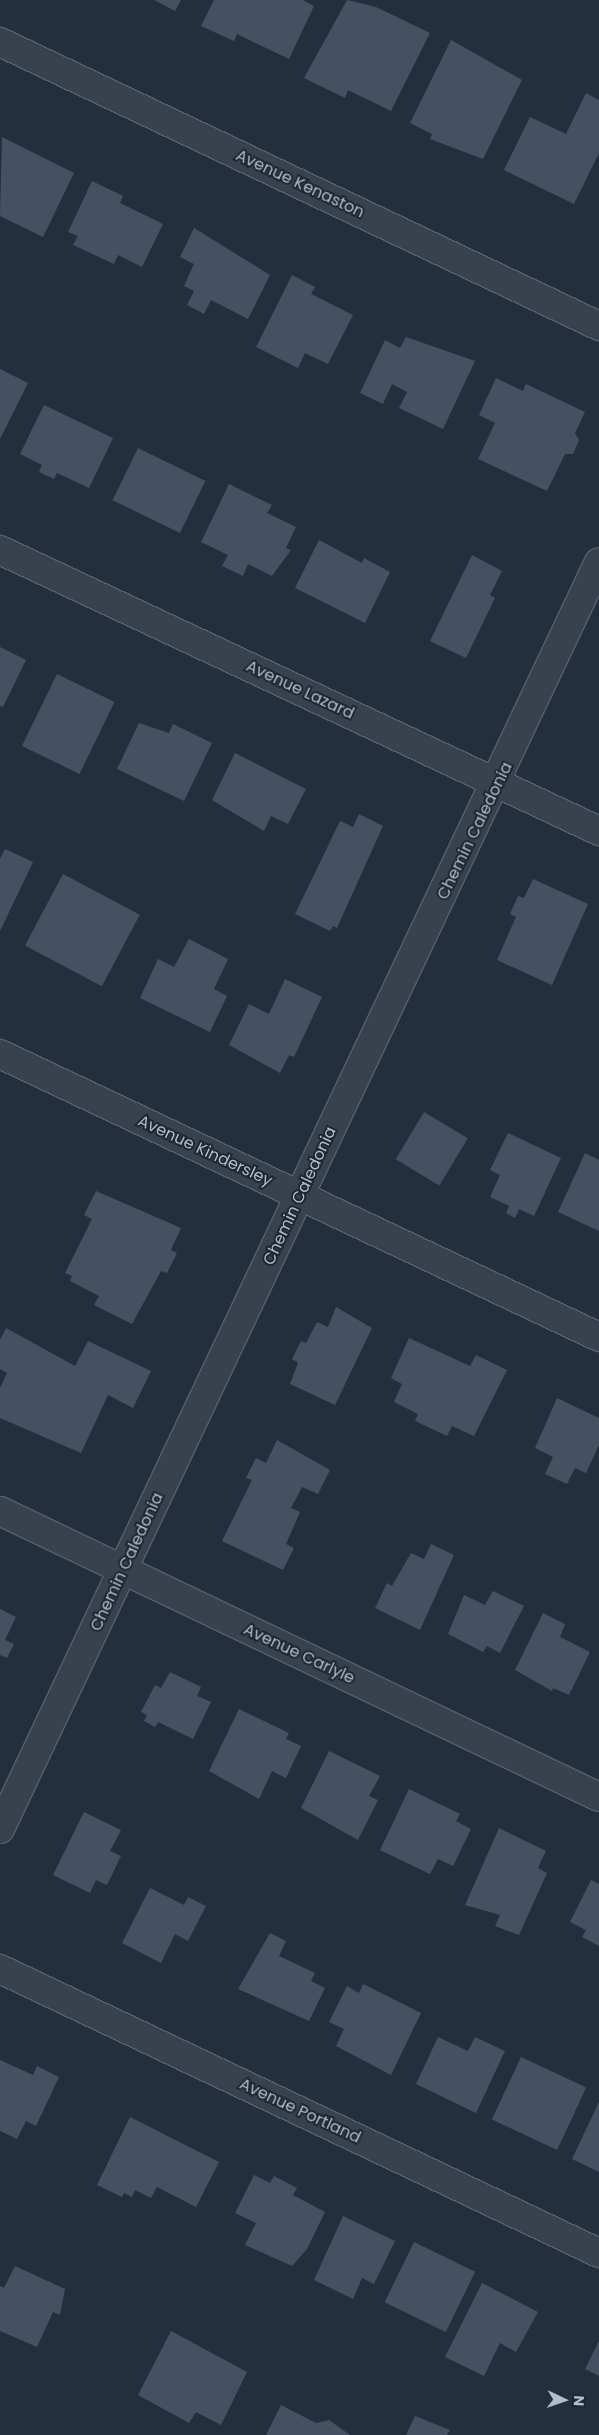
<!DOCTYPE html>
<style>
body{margin:0}
#map{position:relative;width:599px;height:2435px;overflow:hidden;background:#242f3e;font-family:Poppins,sans-serif}
div>[style]{position:absolute}
.building>*{inset:0;background:#455162;transform-origin:0 0}
.roads{filter:drop-shadow(1px 0 #565f6c) drop-shadow(-1px 0 #565f6c) drop-shadow(0 1px #565f6c) drop-shadow(0 -1px #565f6c)}
.street>*{height:28px;margin:-14px;padding:0 14px;transform-origin:14px;border-radius:14px;background:#38414e}
span{translate:-50% -50%;white-space:nowrap;text-align:center;line-height:1.15;-webkit-text-stroke:4px #1d2633;paint-order:stroke}
.street-label{font-size:16px;color:#b4bcc9}
.north{position:absolute;left:539px;top:2375px;width:50px;height:50px;-webkit-text-stroke:4px #1d2633;paint-order:stroke;rotate:93deg;font-size:14px;font-weight:700;line-height:20px;text-align:center;color:#b4bcc9}
.north::after{content:'';display:block;margin:auto;width:18px;height:22px;background:#b4bcc9;clip-path:polygon(50% 0,100% 100%,50% 72%,0 100%)}
</style>
<div id="map">
<div class="building">
<i style="clip-path:polygon(154px 0,181px 0,175px 11px)"></i>
<i style="clip-path:polygon(214px 0,303px 0,314px 6px,289px 59px,237px 34px,234px 41px,201px 26px)"></i>
<i style="clip-path:polygon(347px 0,376px 7px,430px 33px,391px 111px,348px 90px,345px 98px,304px 78px)"></i>
<i style="clip-path:polygon(451px 40px,522px 80px,483px 159px,430px 139px,432px 134px,410px 123px)"></i>
<i style="clip-path:polygon(586px 93px,599px 100px,599px 153px,574px 204px,504px 170px,530px 117px,566px 134px)"></i>
<i style="clip-path:polygon(2px 137px,74px 173px,43px 237px,0 216px)"></i>
<i style="clip-path:polygon(92px 181px,123px 196px,120px 203px,163px 224px,142px 267px,118px 255px,114px 264px,73px 245px,78px 236px,68px 232px)"></i>
<i style="clip-path:polygon(194px 228px,270px 275px,248px 319px,211px 300px,204px 314px,187px 305px,194px 291px,184px 286px,194px 264px,180px 257px)"></i>
<i style="clip-path:polygon(292px 275px,315px 287px,311px 294px,353px 315px,328px 364px,305px 353px,298px 368px,256px 347px)"></i>
<i style="clip-path:polygon(406px 337px,475px 361px,443px 429px,399px 408px,407px 392px,392px 384px,383px 404px,360px 393px,385px 340px,400px 348px)"></i>
<i style="clip-path:polygon(0 369px,28px 383px,0 439px)"></i>
<i style="clip-path:polygon(496px 378px,523px 391px,526px 384px,585px 412px,575px 433px,579px 440px,573px 454px,565px 454px,547px 491px,478px 459px,495px 423px,479px 415px)"></i>
<i style="clip-path:polygon(44px 405px,113px 438px,89px 488px,57px 473px,54px 479px,39px 472px,42px 465px,20px 454px)"></i>
<i style="left:138px;top:448px;width:75px;height:58px;rotate:26deg"></i>
<i style="clip-path:polygon(229px 484px,272px 505px,267px 513px,296px 527px,286px 548px,291px 550px,272px 576px,248px 564px,243px 576px,222px 566px,228px 555px,201px 542px)"></i>
<i style="clip-path:polygon(319px 540px,362px 563px,364px 558px,390px 572px,365px 623px,295px 588px)"></i>
<i style="clip-path:polygon(472px 555px,502px 571px,490px 595px,495px 598px,466px 658px,430px 641px)"></i>
<i style="clip-path:polygon(0 647px,26px 660px,3px 707px,0 706px)"></i>
<i style="left:57px;top:674px;width:64px;height:80px;rotate:26deg"></i>
<i style="clip-path:polygon(139px 723px,169px 733px,173px 724px,212px 743px,184px 801px,117px 769px)"></i>
<i style="clip-path:polygon(235px 753px,306px 789px,288px 824px,271px 816px,264px 831px,212px 800px)"></i>
<i style="clip-path:polygon(359px 814px,383px 826px,337px 928px,333px 926px,330px 931px,295px 914px,340px 821px,353px 827px)"></i>
<i style="clip-path:polygon(5px 849px,33px 862px,0 931px,0 859px)"></i>
<i style="left:63px;top:874px;width:87px;height:81px;rotate:28deg"></i>
<i style="clip-path:polygon(533px 879px,588px 904px,552px 985px,497px 960px,516px 917px,510px 914px,518px 896px,524px 898px)"></i>
<i style="clip-path:polygon(189px 939px,228px 959px,214px 989px,227px 996px,210px 1032px,140px 998px,158px 959px,174px 967px)"></i>
<i style="clip-path:polygon(285px 979px,322px 997px,294px 1057px,289px 1055px,280px 1073px,229px 1045px,249px 1004px,269px 1014px)"></i>
<i style="left:424px;top:1112px;width:51px;height:55px;rotate:31deg"></i>
<i style="clip-path:polygon(508px 1133px,561px 1158px,534px 1216px,519px 1209px,515px 1218px,506px 1213px,509px 1206px,490px 1197px,500px 1175px,490px 1170px)"></i>
<i style="clip-path:polygon(585px 1153px,599px 1160px,599px 1231px,558px 1212px)"></i>
<i style="clip-path:polygon(96px 1191px,181px 1228px,171px 1250px,177px 1253px,167px 1273px,161px 1271px,132px 1324px,94px 1305px,99px 1296px,70px 1281px,72px 1276px,65px 1273px,92px 1219px,84px 1215px)"></i>
<i style="clip-path:polygon(336px 1307px,372px 1328px,335px 1405px,290px 1384px,298px 1363px,292px 1359px,301px 1341px,306px 1343px,317px 1322px,328px 1327px)"></i>
<i style="clip-path:polygon(6px 1328px,75px 1366px,88px 1341px,151px 1371px,133px 1408px,108px 1395px,81px 1453px,0 1418px,0 1388px,7px 1373px,0 1369px,0 1340px)"></i>
<i style="clip-path:polygon(409px 1338px,470px 1366px,476px 1355px,507px 1370px,474px 1436px,452px 1426px,447px 1436px,415px 1421px,418px 1414px,394px 1402px,402px 1384px,391px 1378px)"></i>
<i style="clip-path:polygon(557px 1398px,599px 1418px,599px 1445px,586px 1473px,575px 1468px,567px 1484px,545px 1474px,553px 1457px,535px 1448px)"></i>
<i style="clip-path:polygon(277px 1440px,330px 1470px,318px 1494px,302px 1487px,291px 1508px,300px 1512px,286px 1544px,294px 1548px,283px 1570px,222px 1541px,252px 1480px,246px 1478px,256px 1458px,266px 1463px)"></i>
<i style="clip-path:polygon(431px 1544px,454px 1555px,420px 1630px,375px 1608px,387px 1583px,392px 1586px,411px 1553px,424px 1559px)"></i>
<i style="clip-path:polygon(493px 1591px,524px 1606px,500px 1653px,487px 1646px,483px 1652px,448px 1634px,464px 1595px,485px 1605px)"></i>
<i style="clip-path:polygon(0 1609px,16px 1617px,5px 1640px,14px 1644px,7px 1658px,0 1655px)"></i>
<i style="clip-path:polygon(543px 1613px,565px 1624px,560px 1637px,590px 1652px,569px 1695px,553px 1688px,552px 1691px,515px 1670px)"></i>
<i style="clip-path:polygon(170px 1672px,201px 1687px,197px 1696px,211px 1702px,193px 1739px,158px 1722px,155px 1727px,144px 1721px,147px 1715px,141px 1712px,155px 1685px,161px 1688px)"></i>
<i style="clip-path:polygon(239px 1709px,289px 1733px,286px 1739px,301px 1746px,286px 1778px,272px 1771px,259px 1799px,209px 1771px)"></i>
<i style="clip-path:polygon(329px 1751px,380px 1776px,369px 1796px,378px 1800px,358px 1840px,301px 1808px)"></i>
<i style="clip-path:polygon(409px 1789px,460px 1814px,456px 1821px,471px 1829px,453px 1866px,438px 1859px,430px 1874px,380px 1850px)"></i>
<i style="clip-path:polygon(84px 1812px,121px 1830px,110px 1851px,121px 1856px,107px 1885px,96px 1880px,90px 1893px,53px 1875px)"></i>
<i style="clip-path:polygon(499px 1828px,546px 1851px,538px 1868px,547px 1873px,519px 1935px,495px 1926px,500px 1915px,465px 1905px)"></i>
<i style="clip-path:polygon(591px 1880px,599px 1884px,599px 1946px,582px 1937px,586px 1930px,570px 1922px)"></i>
<i style="clip-path:polygon(150px 1888px,184px 1905px,188px 1897px,206px 1906px,188px 1941px,175px 1934px,161px 1963px,122px 1943px)"></i>
<i style="clip-path:polygon(270px 1933px,286px 1941px,279px 1956px,315px 1973px,311px 1981px,325px 1988px,309px 2021px,238px 1989px)"></i>
<i style="clip-path:polygon(363px 1984px,421px 2013px,391px 2075px,336px 2046px,344px 2029px,329px 2022px,347px 1986px,359px 1993px)"></i>
<i style="clip-path:polygon(438px 2037px,468px 2051px,475px 2037px,505px 2051px,476px 2113px,416px 2084px)"></i>
<i style="left:521px;top:2057px;width:72px;height:69px;rotate:25deg"></i>
<i style="clip-path:polygon(0 2060px,33px 2075px,37px 2066px,59px 2077px,36px 2126px,26px 2121px,17px 2139px,0 2131px)"></i>
<i style="clip-path:polygon(599px 2102px,599px 2172px,572px 2159px)"></i>
<i style="clip-path:polygon(130px 2117px,219px 2162px,196px 2207px,157px 2187px,151px 2198px,135px 2190px,132px 2197px,124px 2193px,122px 2197px,97px 2185px)"></i>
<i style="clip-path:polygon(254px 2175px,270px 2183px,274px 2176px,297px 2188px,293px 2195px,325px 2212px,307px 2249px,292px 2266px,245px 2245px,256px 2223px,235px 2213px)"></i>
<i style="clip-path:polygon(343px 2216px,395px 2241px,374px 2284px,362px 2278px,353px 2299px,314px 2280px)"></i>
<i style="left:414px;top:2242px;width:68px;height:67px;rotate:26deg"></i>
<i style="clip-path:polygon(15px 2266px,65px 2289px,60px 2315px,53px 2312px,37px 2347px,0 2331px,0 2286px,4px 2288px)"></i>
<i style="clip-path:polygon(482px 2283px,538px 2312px,516px 2352px,500px 2343px,484px 2376px,445px 2357px)"></i>
<i style="clip-path:polygon(171px 2331px,247px 2372px,221px 2425px,196px 2412px,189px 2423px,138px 2395px)"></i>
<i style="clip-path:polygon(599px 2341px,599px 2376px,585px 2369px)"></i>
<i style="clip-path:polygon(281px 2405px,316px 2423px,329px 2420px,350px 2435px,266px 2435px)"></i>
<i style="clip-path:polygon(415px 2416px,450px 2430px,447px 2435px,406px 2435px)"></i>
</div>
<div class="roads">
<div class="street">
<i style="left:0;top:42px;width:663px;rotate:25.37deg"></i>
<i style="left:0;top:550px;width:662px;rotate:25.13deg"></i>
<i style="left:0;top:1054px;width:662px;rotate:25.29deg"></i>
<i style="left:0;top:1511px;width:664px;rotate:25.52deg"></i>
<i style="left:0;top:1829px;width:1401px;rotate:-64.7deg"></i>
<i style="left:0;top:1969px;width:663px;rotate:25.37deg"></i>
</div>
</div>
<div class="street-label">
<span style="left:300px;top:184px;rotate:25deg">Avenue Kenaston</span>
<span style="left:300px;top:690px;rotate:25deg">Avenue Lazard</span>
<span style="left:475px;top:831px;rotate:-64deg">Chemin Caledonia</span>
<span style="left:205px;top:1151px;rotate:25deg">Avenue Kindersley</span>
<span style="left:300px;top:1196px;rotate:-65deg">Chemin Caledonia</span>
<span style="left:127px;top:1562px;rotate:-65deg">Chemin Caledonia</span>
<span style="left:299px;top:1654px;rotate:25deg">Avenue Carlyle</span>
<span style="left:300px;top:2111px;rotate:25deg">Avenue Portland</span>
</div>
<div class="north">N</div>
</div>
